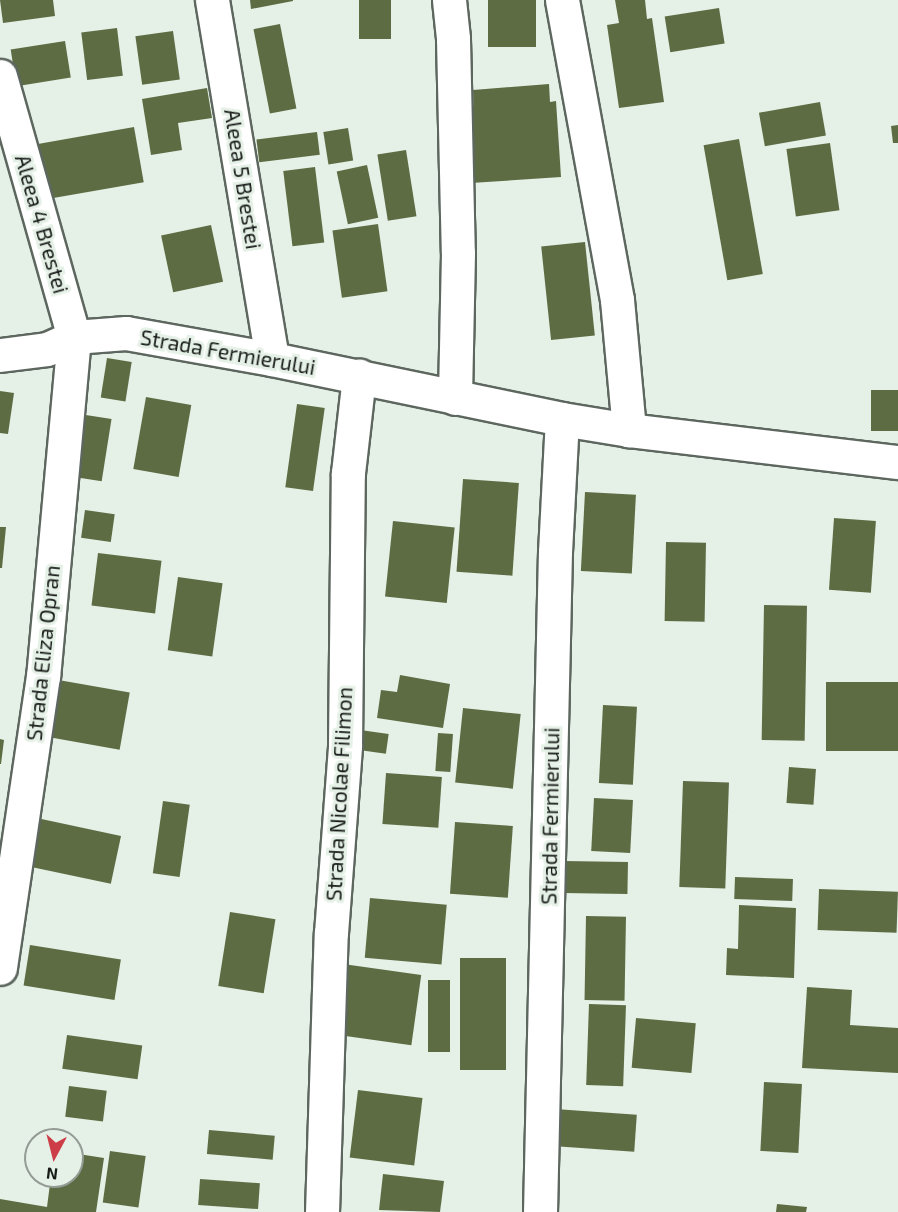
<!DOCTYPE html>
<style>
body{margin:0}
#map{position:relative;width:898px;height:1212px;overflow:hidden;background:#e5f0e6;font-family:"Exo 2",sans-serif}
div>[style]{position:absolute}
.building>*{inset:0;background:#5e6c44;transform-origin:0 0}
.roads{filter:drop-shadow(2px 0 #5d675f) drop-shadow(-2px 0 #5d675f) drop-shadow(0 2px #5d675f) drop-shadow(0 -2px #5d675f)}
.minor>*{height:33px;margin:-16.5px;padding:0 16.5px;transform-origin:16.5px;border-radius:16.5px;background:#fff}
span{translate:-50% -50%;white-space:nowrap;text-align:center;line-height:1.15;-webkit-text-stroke:6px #e5f0e6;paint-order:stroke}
.street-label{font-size:21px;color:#171b18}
.north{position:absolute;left:24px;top:1128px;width:60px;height:60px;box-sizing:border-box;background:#e5f0e6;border:2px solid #939b94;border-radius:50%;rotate:187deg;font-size:16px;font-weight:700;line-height:24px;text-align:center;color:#171b18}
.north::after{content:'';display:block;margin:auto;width:21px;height:27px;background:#cd3d48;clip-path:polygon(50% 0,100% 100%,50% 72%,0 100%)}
</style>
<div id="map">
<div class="building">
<i style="clip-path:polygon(0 0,53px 0,55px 16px,3px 23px)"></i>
<i style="clip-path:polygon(250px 0,293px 0,293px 1px,251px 9px)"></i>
<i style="left:359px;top:0;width:32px;height:39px"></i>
<i style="left:488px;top:0;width:48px;height:47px"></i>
<i style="clip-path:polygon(615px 0,645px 0,647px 19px,652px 18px,664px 102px,619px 108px,607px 25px,619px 23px)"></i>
<i style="left:719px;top:8px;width:36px;height:55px;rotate:81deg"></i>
<i style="left:280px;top:24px;width:86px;height:27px;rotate:79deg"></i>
<i style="left:117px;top:28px;width:48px;height:36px;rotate:83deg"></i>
<i style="left:173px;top:31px;width:49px;height:38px;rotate:82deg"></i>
<i style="left:65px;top:41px;width:37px;height:55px;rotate:81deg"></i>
<i style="clip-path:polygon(549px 84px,550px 102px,556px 101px,561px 177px,471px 183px,466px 108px,474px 107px,473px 90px)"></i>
<i style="clip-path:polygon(207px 88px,212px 118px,178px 123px,182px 150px,151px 155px,142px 99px)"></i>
<i style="left:820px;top:102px;width:34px;height:62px;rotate:80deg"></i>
<i style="clip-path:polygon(898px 125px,898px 143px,893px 143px,891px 126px)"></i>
<i style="left:134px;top:127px;width:56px;height:99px;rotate:80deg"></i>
<i style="left:348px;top:128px;width:33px;height:25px;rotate:81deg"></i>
<i style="left:317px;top:132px;width:23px;height:61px;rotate:83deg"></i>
<i style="left:739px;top:139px;width:137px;height:36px;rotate:80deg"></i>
<i style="left:830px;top:143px;width:68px;height:44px;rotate:82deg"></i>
<i style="left:406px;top:150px;width:67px;height:29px;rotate:81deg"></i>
<i style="left:367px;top:165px;width:54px;height:31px;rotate:78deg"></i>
<i style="left:315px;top:167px;width:76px;height:32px;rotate:83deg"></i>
<i style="left:378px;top:224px;width:68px;height:46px;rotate:82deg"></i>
<i style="left:211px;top:225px;width:58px;height:51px;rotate:78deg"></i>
<i style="left:585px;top:242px;width:94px;height:44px;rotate:84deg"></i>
<i style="left:107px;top:358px;width:25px;height:40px;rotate:9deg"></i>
<i style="left:871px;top:390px;width:27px;height:41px"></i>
<i style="clip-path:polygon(0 391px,14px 393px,8px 434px,0 433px)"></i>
<i style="left:146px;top:397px;width:46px;height:73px;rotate:10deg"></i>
<i style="left:297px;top:404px;width:28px;height:84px;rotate:8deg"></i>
<i style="left:73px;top:413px;width:39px;height:63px;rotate:9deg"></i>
<i style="left:463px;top:479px;width:56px;height:93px;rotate:4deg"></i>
<i style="left:585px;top:492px;width:51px;height:79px;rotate:3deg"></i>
<i style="left:85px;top:510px;width:30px;height:28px;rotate:8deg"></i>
<i style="left:834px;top:518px;width:42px;height:72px;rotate:4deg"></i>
<i style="left:393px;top:521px;width:62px;height:76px;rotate:6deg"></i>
<i style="clip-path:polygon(0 527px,6px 527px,2px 568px,0 568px)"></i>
<i style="left:666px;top:542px;width:40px;height:79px;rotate:1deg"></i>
<i style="left:98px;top:553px;width:64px;height:53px;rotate:7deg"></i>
<i style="left:178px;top:577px;width:45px;height:74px;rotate:8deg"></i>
<i style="left:764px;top:605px;width:43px;height:135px;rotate:1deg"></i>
<i style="clip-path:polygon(400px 675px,450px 684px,443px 728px,377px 718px,381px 690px,397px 692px)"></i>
<i style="left:47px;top:678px;width:84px;height:58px;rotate:10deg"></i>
<i style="left:826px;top:682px;width:72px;height:69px"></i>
<i style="left:603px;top:705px;width:34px;height:78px;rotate:3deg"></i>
<i style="left:463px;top:708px;width:58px;height:75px;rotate:6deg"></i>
<i style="left:353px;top:729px;width:36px;height:20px;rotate:8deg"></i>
<i style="left:438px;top:733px;width:15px;height:38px;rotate:4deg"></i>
<i style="clip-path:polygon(0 739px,4px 740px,1px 764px,0 764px)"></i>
<i style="left:789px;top:767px;width:27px;height:36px;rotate:4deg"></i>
<i style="left:386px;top:773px;width:56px;height:51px;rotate:4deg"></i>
<i style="left:683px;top:781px;width:46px;height:106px;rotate:2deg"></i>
<i style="left:594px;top:798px;width:39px;height:53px;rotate:3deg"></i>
<i style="left:163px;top:801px;width:27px;height:73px;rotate:8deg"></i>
<i style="left:32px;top:817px;width:91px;height:49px;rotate:12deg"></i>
<i style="left:455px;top:822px;width:58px;height:72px;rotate:4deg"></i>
<i style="left:564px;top:861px;width:64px;height:32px;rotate:1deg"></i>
<i style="left:735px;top:877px;width:58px;height:22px;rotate:2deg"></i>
<i style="left:819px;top:889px;width:79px;height:41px;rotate:2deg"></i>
<i style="left:370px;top:898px;width:77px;height:60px;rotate:5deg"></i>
<i style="clip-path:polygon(739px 905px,796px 908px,794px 978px,726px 975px,727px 948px,738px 949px)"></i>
<i style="left:230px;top:912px;width:46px;height:75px;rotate:9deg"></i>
<i style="left:586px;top:916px;width:40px;height:84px;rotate:1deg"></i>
<i style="left:30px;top:945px;width:92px;height:41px;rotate:9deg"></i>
<i style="left:460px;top:958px;width:46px;height:112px"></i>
<i style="left:343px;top:964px;width:79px;height:71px;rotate:8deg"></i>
<i style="left:428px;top:980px;width:22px;height:72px"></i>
<i style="clip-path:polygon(807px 987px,852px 990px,850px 1025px,898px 1028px,898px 1073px,802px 1068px)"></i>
<i style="left:589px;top:1004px;width:37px;height:81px;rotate:2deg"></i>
<i style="left:636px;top:1018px;width:60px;height:50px;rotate:5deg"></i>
<i style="left:67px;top:1035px;width:76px;height:34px;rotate:8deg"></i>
<i style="left:764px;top:1082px;width:38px;height:69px;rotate:3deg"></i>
<i style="left:69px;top:1086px;width:38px;height:31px;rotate:7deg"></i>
<i style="left:358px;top:1090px;width:65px;height:68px;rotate:7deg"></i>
<i style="left:555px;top:1109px;width:82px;height:37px;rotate:4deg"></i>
<i style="left:209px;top:1130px;width:66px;height:24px;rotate:5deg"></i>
<i style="left:110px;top:1151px;width:36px;height:52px;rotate:8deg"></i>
<i style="clip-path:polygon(72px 1153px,104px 1158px,96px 1212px,0 1212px,0 1199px,47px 1207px,51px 1176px,72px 1176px)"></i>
<i style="clip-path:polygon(383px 1174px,444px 1181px,440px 1212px,379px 1210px)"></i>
<i style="left:200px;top:1179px;width:60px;height:26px;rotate:4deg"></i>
<i style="clip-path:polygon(777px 1204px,807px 1207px,806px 1212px,776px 1212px)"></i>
</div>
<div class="roads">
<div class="minor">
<i style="left:212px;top:0;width:364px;rotate:80.5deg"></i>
<i style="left:449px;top:0;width:39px;rotate:84deg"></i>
<i style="left:453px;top:39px;width:214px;rotate:88.7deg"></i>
<i style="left:458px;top:253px;width:145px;rotate:91.2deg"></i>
<i style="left:562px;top:0;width:305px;rotate:79.6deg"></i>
<i style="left:617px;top:300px;width:131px;rotate:84.7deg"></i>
<i style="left:0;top:76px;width:271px;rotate:74.2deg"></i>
<i style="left:74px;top:337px;width:340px;rotate:95.2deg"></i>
<i style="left:43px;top:676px;width:295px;rotate:98.4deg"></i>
<i style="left:0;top:355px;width:47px;rotate:-7.3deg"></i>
<i style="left:47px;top:349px;width:30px;rotate:-24deg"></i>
<i style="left:74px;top:337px;width:52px;rotate:-4.4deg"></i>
<i style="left:126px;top:333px;width:148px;rotate:10.1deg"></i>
<i style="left:272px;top:359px;width:296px;rotate:11.7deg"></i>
<i style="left:562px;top:419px;width:68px;rotate:9.3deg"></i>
<i style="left:629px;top:430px;width:271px;rotate:6.8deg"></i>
<i style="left:322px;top:1212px;width:279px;rotate:-88.2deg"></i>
<i style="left:331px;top:933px;width:189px;rotate:-85.7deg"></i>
<i style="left:345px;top:745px;width:272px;rotate:-89.4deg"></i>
<i style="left:348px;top:473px;width:98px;rotate:-83.5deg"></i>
<i style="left:540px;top:1212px;width:660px;rotate:-88.7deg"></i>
<i style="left:555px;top:552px;width:133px;rotate:-87deg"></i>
</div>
</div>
<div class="street-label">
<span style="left:243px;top:179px;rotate:81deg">Aleea 5 Brestei</span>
<span style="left:42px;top:224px;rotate:74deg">Aleea 4 Brestei</span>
<span style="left:228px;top:352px;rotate:10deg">Strada Fermierului</span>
<span style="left:43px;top:653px;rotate:-84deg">Strada Eliza Opran</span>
<span style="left:339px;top:794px;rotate:-87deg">Strada Nicolae Filimon</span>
<span style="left:550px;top:816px;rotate:-89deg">Strada Fermierului</span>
</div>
<div class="north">N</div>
</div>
